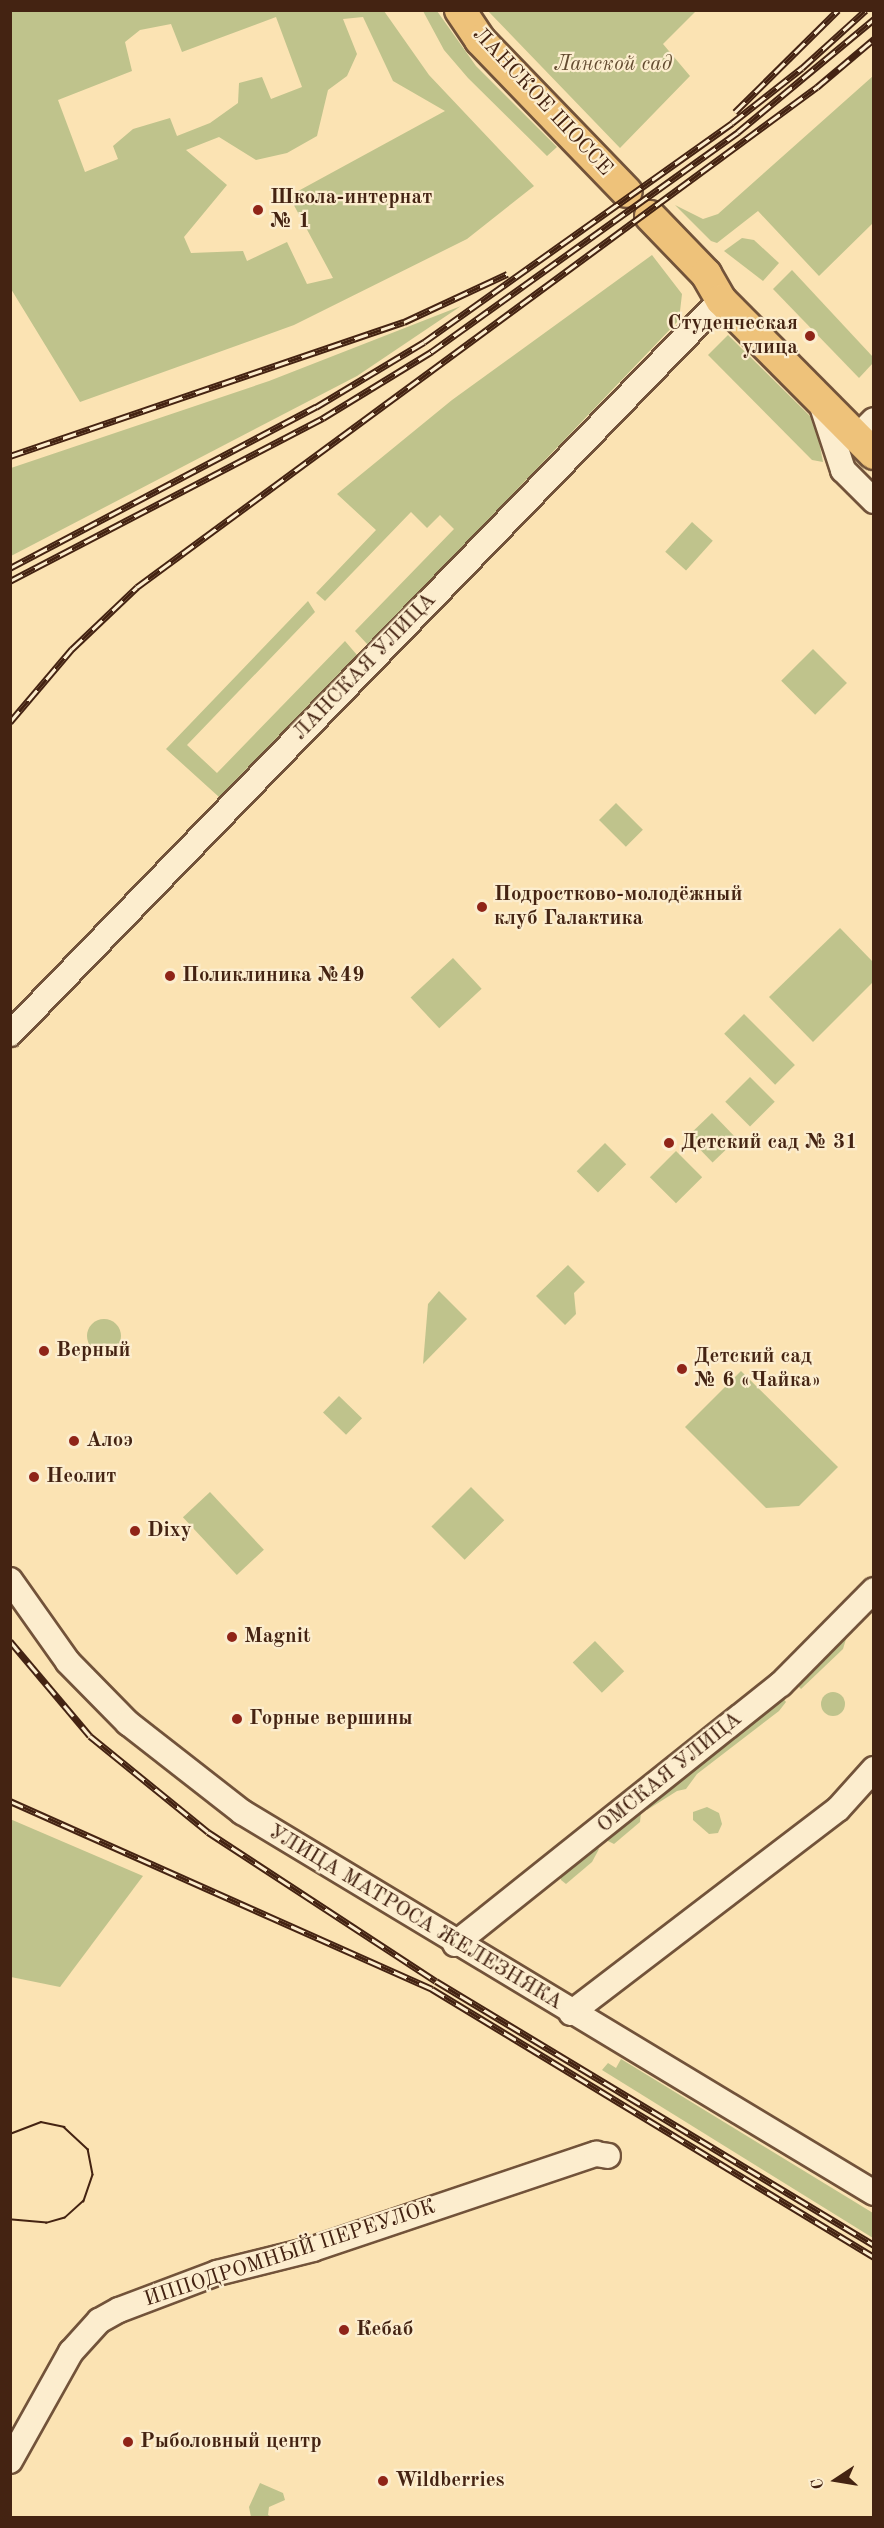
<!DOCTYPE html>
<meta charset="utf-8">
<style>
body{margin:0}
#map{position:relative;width:884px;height:2528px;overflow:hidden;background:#fbe3b3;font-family:"Old Standard TT",serif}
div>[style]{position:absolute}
.green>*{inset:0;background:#bfc38c;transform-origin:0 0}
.round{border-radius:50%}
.roads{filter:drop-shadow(2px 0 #72533a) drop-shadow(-2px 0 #72533a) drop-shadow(0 2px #72533a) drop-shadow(0 -2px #72533a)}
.minor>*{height:24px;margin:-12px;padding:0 12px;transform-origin:12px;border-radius:12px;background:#fcedce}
.major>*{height:30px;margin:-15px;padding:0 15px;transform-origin:15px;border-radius:15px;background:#eec27a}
.tram>*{height:1.5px;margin:-0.75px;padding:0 0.75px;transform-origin:0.75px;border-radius:0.75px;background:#442312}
.rail>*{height:7px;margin-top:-3.5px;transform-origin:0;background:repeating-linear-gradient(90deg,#fcedce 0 14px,#442312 0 28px);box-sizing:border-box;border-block:2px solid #442312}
.dots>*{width:16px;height:16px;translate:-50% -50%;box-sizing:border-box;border:3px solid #fcedce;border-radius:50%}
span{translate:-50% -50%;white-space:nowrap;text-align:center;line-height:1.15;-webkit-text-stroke:4.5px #fcedce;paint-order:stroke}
.park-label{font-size:21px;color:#634b30;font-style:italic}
.street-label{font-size:21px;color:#442312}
.poi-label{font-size:21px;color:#442312;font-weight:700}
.left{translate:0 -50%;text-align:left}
.right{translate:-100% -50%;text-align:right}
.frame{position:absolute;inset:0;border:12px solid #442312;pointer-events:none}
.north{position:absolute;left:806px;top:2450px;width:60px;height:60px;-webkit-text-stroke:4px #fcedce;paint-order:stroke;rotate:258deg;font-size:16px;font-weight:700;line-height:24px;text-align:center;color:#442312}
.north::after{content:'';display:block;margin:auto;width:21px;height:27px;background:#442312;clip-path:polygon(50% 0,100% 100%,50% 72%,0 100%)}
</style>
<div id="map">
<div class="green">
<i style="clip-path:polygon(evenodd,10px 11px,384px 11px,429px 75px,534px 186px,467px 239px,294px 325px,80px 402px,11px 289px,10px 11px,276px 17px,302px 87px,271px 99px,262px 77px,239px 83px,238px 103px,210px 123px,177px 136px,170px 118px,133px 129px,113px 146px,118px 159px,85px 172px,58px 100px,132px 71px,125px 42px,140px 30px,171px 24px,182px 52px,276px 17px,10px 11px,363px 17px,393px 81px,445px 111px,289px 196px,333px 278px,307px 284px,287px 242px,247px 261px,243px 251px,191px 253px,184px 237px,227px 185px,186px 150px,219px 137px,256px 160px,287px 153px,317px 136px,328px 90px,347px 76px,357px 54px,343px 19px,363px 17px)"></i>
<i style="clip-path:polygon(423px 11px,437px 11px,476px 66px,557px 147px,547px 156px,468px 78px,444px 50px)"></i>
<i style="clip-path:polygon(488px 11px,696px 11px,663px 44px,690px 76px,620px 148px)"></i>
<i style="clip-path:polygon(873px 76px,873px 223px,819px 276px,758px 211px,717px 243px,711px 241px,675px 205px,703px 219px,718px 214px)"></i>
<i style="clip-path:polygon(742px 238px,754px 240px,779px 263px,763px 281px,724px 251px)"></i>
<i style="clip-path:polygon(652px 255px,682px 294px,679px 320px,368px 645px,355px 631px,454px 529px,440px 515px,427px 528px,411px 512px,325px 601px,316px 593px,376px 530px,337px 494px,452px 400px)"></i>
<i style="clip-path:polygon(792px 270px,873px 357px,873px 363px,859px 378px,773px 289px)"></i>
<i style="clip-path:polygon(461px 306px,357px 376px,11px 556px,11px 468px,269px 381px)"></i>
<i style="clip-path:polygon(728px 335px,815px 421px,823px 462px,812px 460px,708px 355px)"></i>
<i style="left:692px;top:522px;width:28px;height:40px;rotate:42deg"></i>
<i style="clip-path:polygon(308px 601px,315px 612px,187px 745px,217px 773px,345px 641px,357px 655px,219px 797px,166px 749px)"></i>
<i style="left:813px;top:649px;width:48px;height:45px;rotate:45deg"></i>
<i style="left:616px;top:803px;width:38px;height:24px;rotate:45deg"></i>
<i style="clip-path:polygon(840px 928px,873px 962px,873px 982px,813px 1042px,769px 997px)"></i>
<i style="left:453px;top:958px;width:42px;height:58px;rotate:47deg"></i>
<i style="left:744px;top:1014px;width:72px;height:28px;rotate:45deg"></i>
<i style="left:750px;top:1077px;width:35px;height:35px;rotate:45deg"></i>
<i style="left:712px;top:1113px;width:36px;height:34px;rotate:46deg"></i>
<i style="left:605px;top:1143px;width:30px;height:40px;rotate:45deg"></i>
<i style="left:676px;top:1151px;width:37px;height:37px;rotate:45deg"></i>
<i style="clip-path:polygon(568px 1265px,585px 1282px,574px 1293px,576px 1314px,565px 1325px,536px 1296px)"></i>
<i style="clip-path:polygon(439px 1291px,467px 1319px,423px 1364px,428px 1304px)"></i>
<i class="round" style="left:87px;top:1319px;width:34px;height:34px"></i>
<i style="clip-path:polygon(741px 1371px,838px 1467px,799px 1506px,766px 1508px,685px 1427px)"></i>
<i style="left:339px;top:1396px;width:32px;height:23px;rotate:44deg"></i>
<i style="left:471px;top:1487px;width:47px;height:56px;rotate:45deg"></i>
<i style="left:210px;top:1492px;width:79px;height:37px;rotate:47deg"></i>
<i style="clip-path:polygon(840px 1634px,846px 1639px,843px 1649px,801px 1689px,797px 1685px)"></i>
<i style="left:595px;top:1641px;width:42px;height:31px;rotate:46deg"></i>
<i class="round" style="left:821px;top:1692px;width:24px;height:24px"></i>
<i style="clip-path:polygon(782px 1697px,786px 1702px,779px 1711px,697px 1774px,686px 1789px,677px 1791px,647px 1810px,646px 1804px)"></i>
<i style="clip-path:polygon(707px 1807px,719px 1813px,722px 1824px,718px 1833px,709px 1834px,693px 1820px,693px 1812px)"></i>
<i style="clip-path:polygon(637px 1811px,641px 1813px,640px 1822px,614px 1844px,606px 1840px,607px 1833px)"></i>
<i style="clip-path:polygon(10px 1819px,143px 1876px,60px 1987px,11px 1977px)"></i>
<i style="clip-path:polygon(596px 1846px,599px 1849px,592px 1862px,566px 1884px,561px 1880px,560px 1870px)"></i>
<i style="clip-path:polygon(621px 2059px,873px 2213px,873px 2238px,602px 2070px,608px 2063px,616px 2068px)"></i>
<i style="clip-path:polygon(260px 2483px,283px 2493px,285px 2500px,269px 2507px,268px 2515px,272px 2517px,251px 2517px,249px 2507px)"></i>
</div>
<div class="roads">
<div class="minor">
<i style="left:820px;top:400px;width:74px;rotate:71.8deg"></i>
<i style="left:843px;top:470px;width:44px;rotate:45deg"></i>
<i style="left:868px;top:426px;width:8px;rotate:-45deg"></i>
<i style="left:10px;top:1034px;width:1022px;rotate:-45.91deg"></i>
<i style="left:10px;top:1580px;width:100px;rotate:54.7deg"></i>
<i style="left:68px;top:1662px;width:86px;rotate:45.5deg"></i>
<i style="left:128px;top:1723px;width:145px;rotate:38deg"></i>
<i style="left:242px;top:1812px;width:738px;rotate:31.08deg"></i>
<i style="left:455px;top:1944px;width:417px;rotate:-38.6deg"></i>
<i style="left:781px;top:1684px;width:132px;rotate:-45.3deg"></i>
<i style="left:571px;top:2013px;width:336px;rotate:-37.4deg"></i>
<i style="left:838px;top:1809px;width:54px;rotate:-48deg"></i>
<i style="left:10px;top:2461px;width:125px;rotate:-60.8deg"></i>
<i style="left:71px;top:2352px;width:42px;rotate:-47.9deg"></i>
<i style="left:99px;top:2321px;width:23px;rotate:-29deg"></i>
<i style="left:119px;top:2310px;width:105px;rotate:-20.7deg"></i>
<i style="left:217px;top:2273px;width:99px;rotate:-14deg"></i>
<i style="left:313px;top:2249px;width:299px;rotate:-18.6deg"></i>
<i style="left:596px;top:2154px;width:12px;rotate:9deg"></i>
</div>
<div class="major">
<i style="left:460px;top:10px;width:36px;rotate:56deg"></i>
<i style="left:480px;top:40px;width:211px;rotate:46deg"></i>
<i style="left:650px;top:216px;width:81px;rotate:46deg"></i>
<i style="left:706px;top:274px;width:30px;rotate:60deg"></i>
<i style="left:721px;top:300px;width:217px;rotate:45.2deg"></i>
</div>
</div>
<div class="tram">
<i style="left:10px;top:2134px;width:33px;rotate:-21deg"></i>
<i style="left:41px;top:2122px;width:24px;rotate:12deg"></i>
<i style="left:64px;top:2127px;width:33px;rotate:43deg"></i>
<i style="left:88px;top:2149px;width:26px;rotate:79deg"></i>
<i style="left:93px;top:2175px;width:28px;rotate:109deg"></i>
<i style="left:84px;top:2201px;width:25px;rotate:138deg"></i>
<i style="left:65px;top:2218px;width:19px;rotate:164deg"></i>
<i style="left:47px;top:2223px;width:37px;rotate:-175deg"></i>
</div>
<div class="rail">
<i style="left:735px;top:112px;width:145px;rotate:-44.7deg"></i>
<i style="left:10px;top:456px;width:416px;rotate:-18.8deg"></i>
<i style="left:404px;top:322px;width:114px;rotate:-25deg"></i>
<i style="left:10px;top:568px;width:346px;rotate:-27.8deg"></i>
<i style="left:316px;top:407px;width:126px;rotate:-31deg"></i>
<i style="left:424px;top:342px;width:378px;rotate:-35.4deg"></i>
<i style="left:732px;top:123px;width:89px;rotate:-38.2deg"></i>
<i style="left:802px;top:68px;width:86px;rotate:-42.2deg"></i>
<i style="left:10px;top:581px;width:353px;rotate:-27.5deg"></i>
<i style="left:323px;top:418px;width:127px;rotate:-31.4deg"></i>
<i style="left:431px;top:352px;width:378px;rotate:-35.6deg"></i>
<i style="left:738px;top:132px;width:177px;rotate:-39.7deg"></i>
<i style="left:10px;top:722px;width:96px;rotate:-49.7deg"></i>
<i style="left:72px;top:649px;width:90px;rotate:-43.6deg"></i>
<i style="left:137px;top:587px;width:844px;rotate:-36.33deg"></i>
<i style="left:817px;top:87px;width:75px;rotate:-40.1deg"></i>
<i style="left:10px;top:1641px;width:124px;rotate:49.9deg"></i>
<i style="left:90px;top:1736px;width:152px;rotate:39.1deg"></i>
<i style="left:208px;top:1832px;width:272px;rotate:33.2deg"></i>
<i style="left:436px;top:1981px;width:511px;rotate:31.08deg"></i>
<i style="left:10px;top:1801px;width:462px;rotate:24deg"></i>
<i style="left:432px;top:1989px;width:517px;rotate:31.23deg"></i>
</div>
<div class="dots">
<i style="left:258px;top:210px;background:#8f2418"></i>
<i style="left:810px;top:336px;background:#8f2418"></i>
<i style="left:482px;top:907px;background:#8f2418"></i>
<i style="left:170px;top:976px;background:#8f2418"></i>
<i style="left:669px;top:1143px;background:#8f2418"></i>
<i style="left:44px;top:1351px;background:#8f2418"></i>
<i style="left:682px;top:1369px;background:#8f2418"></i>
<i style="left:74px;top:1441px;background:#8f2418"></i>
<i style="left:34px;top:1477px;background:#8f2418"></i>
<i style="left:135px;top:1531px;background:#8f2418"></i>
<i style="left:232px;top:1637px;background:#8f2418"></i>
<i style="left:237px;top:1719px;background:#8f2418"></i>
<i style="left:344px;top:2330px;background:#8f2418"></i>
<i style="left:128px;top:2442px;background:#8f2418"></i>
<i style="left:383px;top:2481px;background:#8f2418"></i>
</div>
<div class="park-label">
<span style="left:613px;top:65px">Ланской сад</span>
</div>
<div class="street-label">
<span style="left:542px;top:102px;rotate:47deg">ЛАНСКОЕ ШОССЕ</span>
<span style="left:365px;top:667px;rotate:-46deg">ЛАНСКАЯ УЛИЦА</span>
<span style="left:670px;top:1773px;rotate:-39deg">ОМСКАЯ УЛИЦА</span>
<span style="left:415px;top:1918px;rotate:31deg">УЛИЦА МАТРОСА ЖЕЛЕЗНЯКА</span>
<span style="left:290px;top:2254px;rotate:-18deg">ИППОДРОМНЫЙ ПЕРЕУЛОК</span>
</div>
<div class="poi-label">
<span class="left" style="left:270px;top:210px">Школа-интернат<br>№ 1</span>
<span class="right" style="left:798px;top:336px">Студенческая<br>улица</span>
<span class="left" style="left:494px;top:907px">Подростково-молодёжный<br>клуб Галактика</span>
<span class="left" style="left:182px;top:976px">Поликлиника №49</span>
<span class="left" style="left:681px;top:1143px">Детский сад № 31</span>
<span class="left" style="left:56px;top:1351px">Верный</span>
<span class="left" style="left:694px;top:1369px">Детский сад<br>№ 6 «Чайка»</span>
<span class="left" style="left:86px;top:1441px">Алоэ</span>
<span class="left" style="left:46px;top:1477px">Неолит</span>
<span class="left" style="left:147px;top:1531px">Dixy</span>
<span class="left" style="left:244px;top:1637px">Magnit</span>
<span class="left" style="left:249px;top:1719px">Горные вершины</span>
<span class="left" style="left:356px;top:2330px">Кебаб</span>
<span class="left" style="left:140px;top:2442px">Рыболовный центр</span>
<span class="left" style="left:395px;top:2481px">Wildberries</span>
</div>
<div class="frame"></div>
<div class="north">С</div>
</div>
